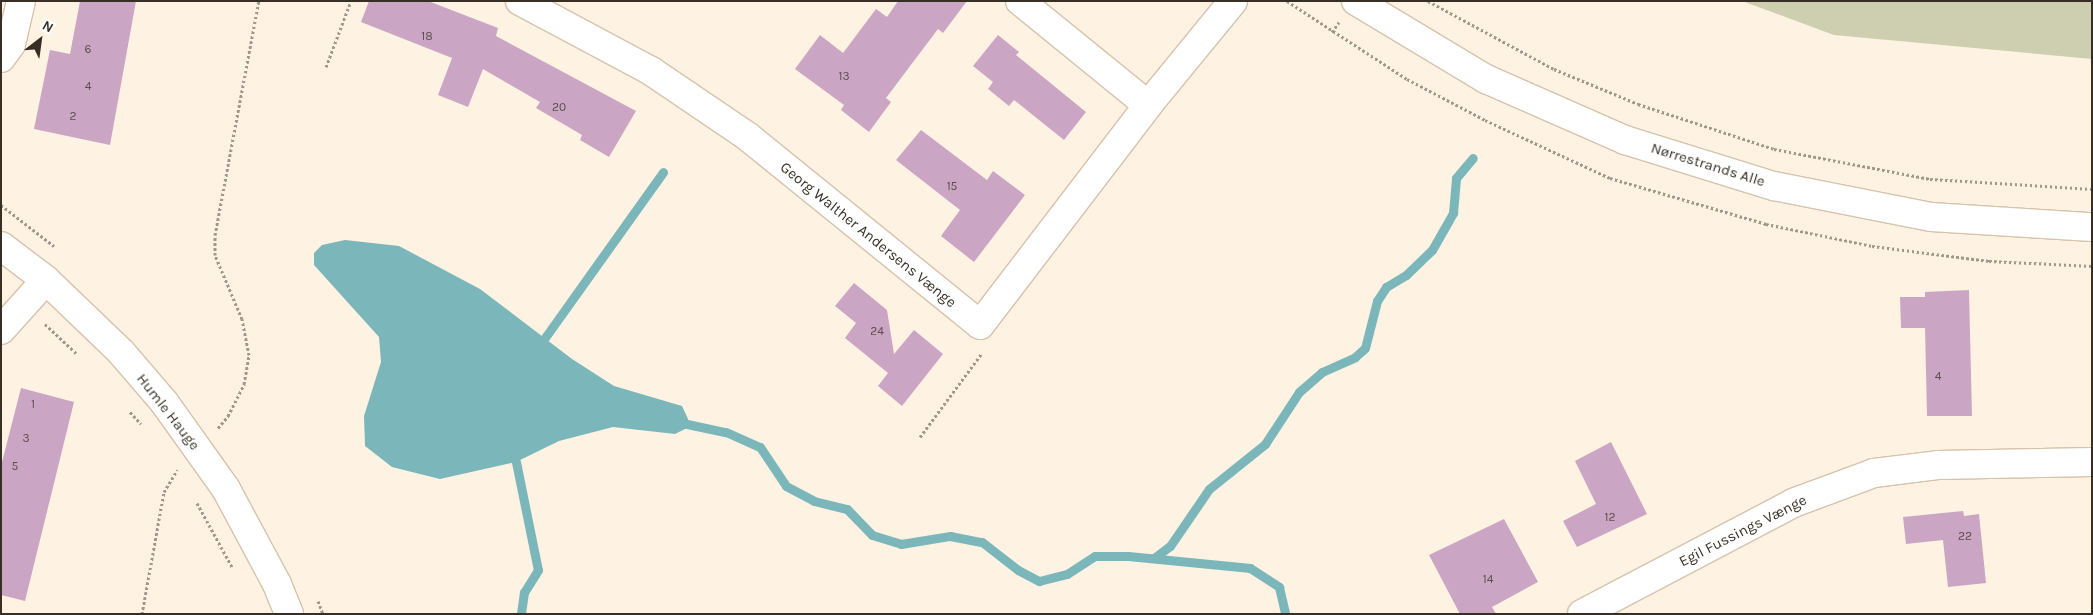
<!DOCTYPE html>
<meta charset="utf-8">
<style>
body{margin:0}
#map{position:relative;width:2093px;height:615px;overflow:hidden;background:#fef2e3;font-family:Karla,sans-serif}
div>[style]{position:absolute}
.green>*{inset:0;background:#cdcfb0}
.water>*{inset:0;background:#7bb6ba}
.stream>*{height:9px;margin:-4.5px;padding:0 4.5px;transform-origin:4.5px;border-radius:4.5px;background:#7bb6ba}
.building>*{inset:0;background:#cba5c4}
.path>*{height:3px;margin-top:-1.5px;transform-origin:0;background:repeating-linear-gradient(90deg,#a1978b 0 2.5px,transparent 0 5px)}
.roads{filter:drop-shadow(1px 0 #d6c3ac) drop-shadow(-1px 0 #d6c3ac) drop-shadow(0 1px #d6c3ac) drop-shadow(0 -1px #d6c3ac)}
.street>*{height:28px;margin:-14px;padding:0 14px;transform-origin:14px;border-radius:14px;background:#fff}
span{translate:-50% -50%;white-space:nowrap;text-align:center;line-height:1.15;-webkit-text-stroke:4.5px #fff;paint-order:stroke}
.number-label{font-size:12px;color:#5c4c4e}
.number-label span{-webkit-text-stroke-width:0}
.street-label{font-size:15px;color:#372f26}
.frame{position:absolute;inset:0;border:2px solid #372f26;pointer-events:none}
.north{position:absolute;left:15px;top:15px;width:50px;height:50px;-webkit-text-stroke:4px #fff;paint-order:stroke;rotate:30deg;font-size:14px;font-weight:700;line-height:20px;text-align:center;color:#372f26}
.north::after{content:'';display:block;margin:auto;width:18px;height:22px;background:#372f26;clip-path:polygon(50% 0,100% 100%,50% 72%,0 100%)}
</style>
<div id="map">
<div class="green">
<i style="clip-path:polygon(1742px 1px,2092px 1px,2092px 59px,1834px 35px)"></i>
</div>
<div class="water">
<i style="clip-path:polygon(345px 240px,399px 246px,480px 289px,572px 359px,614px 386px,682px 406px,688px 419px,687px 428px,675px 434px,613px 427px,559px 441px,516px 462px,440px 479px,392px 467px,365px 446px,364px 416px,381px 362px,379px 337px,314px 265px,314px 253px,322px 245px)"></i>
</div>
<div class="stream">
<i style="left:544px;top:339px;width:205px;rotate:-54.5deg"></i>
<i style="left:687px;top:424px;width:40px;rotate:12deg"></i>
<i style="left:726px;top:432px;width:37px;rotate:24deg"></i>
<i style="left:760px;top:447px;width:47px;rotate:56.3deg"></i>
<i style="left:786px;top:486px;width:32px;rotate:28deg"></i>
<i style="left:814px;top:501px;width:34px;rotate:14deg"></i>
<i style="left:847px;top:509px;width:36px;rotate:46deg"></i>
<i style="left:872px;top:535px;width:30px;rotate:17deg"></i>
<i style="left:901px;top:544px;width:50px;rotate:-9.3deg"></i>
<i style="left:950px;top:536px;width:33px;rotate:11deg"></i>
<i style="left:982px;top:542px;width:46px;rotate:37.9deg"></i>
<i style="left:1018px;top:570px;width:24px;rotate:28deg"></i>
<i style="left:1039px;top:581px;width:29px;rotate:-14deg"></i>
<i style="left:1067px;top:574px;width:33px;rotate:-33deg"></i>
<i style="left:1095px;top:556px;width:33px"></i>
<i style="left:1128px;top:556px;width:123px;rotate:5.6deg"></i>
<i style="left:1250px;top:568px;width:35px;rotate:33deg"></i>
<i style="left:1279px;top:587px;width:28px;rotate:77deg"></i>
<i style="left:516px;top:462px;width:110px;rotate:78.5deg"></i>
<i style="left:538px;top:570px;width:26px;rotate:122deg"></i>
<i style="left:524px;top:592px;width:22px;rotate:98deg"></i>
<i style="left:1154px;top:558px;width:20px;rotate:-37deg"></i>
<i style="left:1170px;top:546px;width:69px;rotate:-55.6deg"></i>
<i style="left:1209px;top:489px;width:72px;rotate:-38.8deg"></i>
<i style="left:1265px;top:444px;width:62px;rotate:-56.8deg"></i>
<i style="left:1299px;top:392px;width:30px;rotate:-41deg"></i>
<i style="left:1322px;top:372px;width:36px;rotate:-24deg"></i>
<i style="left:1355px;top:357px;width:13px;rotate:-42deg"></i>
<i style="left:1365px;top:348px;width:49px;rotate:-75.7deg"></i>
<i style="left:1377px;top:301px;width:17px;rotate:-57deg"></i>
<i style="left:1386px;top:287px;width:23px;rotate:-31deg"></i>
<i style="left:1406px;top:275px;width:36px;rotate:-44deg"></i>
<i style="left:1432px;top:250px;width:43px;rotate:-60.4deg"></i>
<i style="left:1453px;top:213px;width:35px;rotate:-85deg"></i>
<i style="left:1456px;top:178px;width:26px;rotate:-50deg"></i>
</div>
<div class="building">
<i style="clip-path:polygon(80px 1px,136px 1px,110px 145px,34px 129px,50px 50px,70px 54px)"></i>
<i style="clip-path:polygon(369px 1px,428px 1px,498px 28px,496px 36px,636px 111px,609px 157px,580px 140px,582px 135px,536px 108px,540px 102px,483px 69px,468px 107px,438px 95px,452px 58px,361px 22px)"></i>
<i style="clip-path:polygon(898px 1px,967px 1px,943px 33px,938px 29px,886px 98px,891px 102px,869px 132px,841px 110px,844px 105px,795px 69px,820px 35px,843px 53px,876px 9px,887px 17px)"></i>
<i style="clip-path:polygon(998px 35px,1019px 52px,1016px 55px,1086px 112px,1064px 140px,1014px 100px,1009px 106px,988px 89px,993px 82px,973px 66px)"></i>
<i style="clip-path:polygon(921px 130px,987px 180px,993px 171px,1025px 195px,974px 262px,941px 236px,960px 210px,896px 160px)"></i>
<i style="clip-path:polygon(854px 283px,887px 310px,894px 354px,914px 330px,943px 354px,902px 406px,878px 386px,888px 373px,845px 338px,856px 323px,835px 306px)"></i>
<i style="clip-path:polygon(1969px 290px,1972px 416px,1927px 416px,1925px 328px,1901px 328px,1900px 297px,1925px 297px,1925px 292px)"></i>
<i style="clip-path:polygon(21px 388px,74px 402px,25px 601px,1px 595px,1px 466px)"></i>
<i style="clip-path:polygon(1611px 442px,1647px 514px,1577px 547px,1563px 521px,1596px 504px,1575px 461px)"></i>
<i style="clip-path:polygon(1963px 511px,1964px 516px,1979px 514px,1986px 583px,1948px 587px,1943px 540px,1906px 544px,1903px 517px)"></i>
<i style="clip-path:polygon(1504px 519px,1538px 582px,1492px 607px,1496px 614px,1460px 614px,1429px 555px)"></i>
</div>
<div class="path">
<i style="left:1287px;top:1px;width:143px;rotate:33deg"></i>
<i style="left:1407px;top:79px;width:88px;rotate:27.7deg"></i>
<i style="left:1485px;top:120px;width:138px;rotate:24.9deg"></i>
<i style="left:1610px;top:178px;width:163px;rotate:16.4deg"></i>
<i style="left:1766px;top:224px;width:108px;rotate:11.7deg"></i>
<i style="left:1872px;top:246px;width:118px;rotate:7.3deg"></i>
<i style="left:1989px;top:261px;width:103px;rotate:2.8deg"></i>
<i style="left:1428px;top:1px;width:143px;rotate:28.4deg"></i>
<i style="left:1554px;top:69px;width:91px;rotate:22.6deg"></i>
<i style="left:1638px;top:104px;width:143px;rotate:18.3deg"></i>
<i style="left:1774px;top:149px;width:159px;rotate:10.9deg"></i>
<i style="left:1930px;top:179px;width:162px;rotate:3.5deg"></i>
<i style="left:1332px;top:32px;width:12px;rotate:-55deg"></i>
<i style="left:326px;top:67px;width:71px;rotate:-69.3deg"></i>
<i style="left:1px;top:205px;width:67px;rotate:37.7deg"></i>
<i style="left:45px;top:324px;width:44px;rotate:43.2deg"></i>
<i style="left:130px;top:412px;width:16px;rotate:47deg"></i>
<i style="left:218px;top:428px;width:16px;rotate:-50deg"></i>
<i style="left:228px;top:416px;width:36px;rotate:-63deg"></i>
<i style="left:244px;top:384px;width:29px;rotate:-80deg"></i>
<i style="left:249px;top:355px;width:37px;rotate:-101deg"></i>
<i style="left:242px;top:319px;width:69px;rotate:-112.9deg"></i>
<i style="left:215px;top:255px;width:20px;rotate:-90deg"></i>
<i style="left:215px;top:235px;width:238px;rotate:-79.4deg"></i>
<i style="left:920px;top:437px;width:104px;rotate:-53.6deg"></i>
<i style="left:197px;top:503px;width:73px;rotate:61.3deg"></i>
<i style="left:318px;top:601px;width:14px;rotate:69deg"></i>
<i style="left:142px;top:614px;width:124px;rotate:-79.8deg"></i>
<i style="left:164px;top:492px;width:26px;rotate:-59deg"></i>
</div>
<div class="roads">
<div class="street">
<i style="left:520px;top:1px;width:149px;rotate:28.1deg"></i>
<i style="left:651px;top:71px;width:116px;rotate:34.1deg"></i>
<i style="left:747px;top:136px;width:300px;rotate:39deg"></i>
<i style="left:980px;top:325px;width:277px;rotate:-52.6deg"></i>
<i style="left:1148px;top:105px;width:134px;rotate:-50.7deg"></i>
<i style="left:1020px;top:1px;width:165px;rotate:39.1deg"></i>
<i style="left:1356px;top:1px;width:152px;rotate:31deg"></i>
<i style="left:1486px;top:79px;width:152px;rotate:23.7deg"></i>
<i style="left:1625px;top:140px;width:156px;rotate:17.2deg"></i>
<i style="left:1774px;top:186px;width:160px;rotate:11.2deg"></i>
<i style="left:1931px;top:217px;width:161px;rotate:3.6deg"></i>
<i style="left:1px;top:58px;width:17px;rotate:-54deg"></i>
<i style="left:11px;top:44px;width:44px;rotate:-76.9deg"></i>
<i style="left:1px;top:246px;width:56px;rotate:37.1deg"></i>
<i style="left:46px;top:280px;width:104px;rotate:43.8deg"></i>
<i style="left:121px;top:352px;width:66px;rotate:49.3deg"></i>
<i style="left:164px;top:402px;width:107px;rotate:54.5deg"></i>
<i style="left:226px;top:489px;width:108px;rotate:61.8deg"></i>
<i style="left:277px;top:584px;width:32px;rotate:68deg"></i>
<i style="left:1px;top:330px;width:67px;rotate:-48deg"></i>
<i style="left:1582px;top:614px;width:238px;rotate:-27.7deg"></i>
<i style="left:1793px;top:503px;width:86px;rotate:-20.3deg"></i>
<i style="left:1874px;top:473px;width:64px;rotate:-7.1deg"></i>
<i style="left:1938px;top:465px;width:154px;rotate:-1.1deg"></i>
</div>
</div>
<div class="number-label">
<span style="left:427px;top:37px">18</span>
<span style="left:88px;top:50px">6</span>
<span style="left:844px;top:77px">13</span>
<span style="left:88px;top:87px">4</span>
<span style="left:559px;top:108px">20</span>
<span style="left:73px;top:117px">2</span>
<span style="left:952px;top:187px">15</span>
<span style="left:877px;top:332px">24</span>
<span style="left:1938px;top:377px">4</span>
<span style="left:33px;top:405px">1</span>
<span style="left:26px;top:439px">3</span>
<span style="left:15px;top:467px">5</span>
<span style="left:1610px;top:518px">12</span>
<span style="left:1965px;top:537px">22</span>
<span style="left:1488px;top:580px">14</span>
</div>
<div class="street-label">
<span style="left:1708px;top:165px;rotate:17deg">Nørrestrands Alle</span>
<span style="left:868px;top:235px;rotate:39deg">Georg Walther Andersens Vænge</span>
<span style="left:168px;top:412px;rotate:52deg">Humle Hauge</span>
<span style="left:1743px;top:531px;rotate:-27deg">Egil Fussings Vænge</span>
</div>
<div class="frame"></div>
<div class="north">N</div>
</div>
